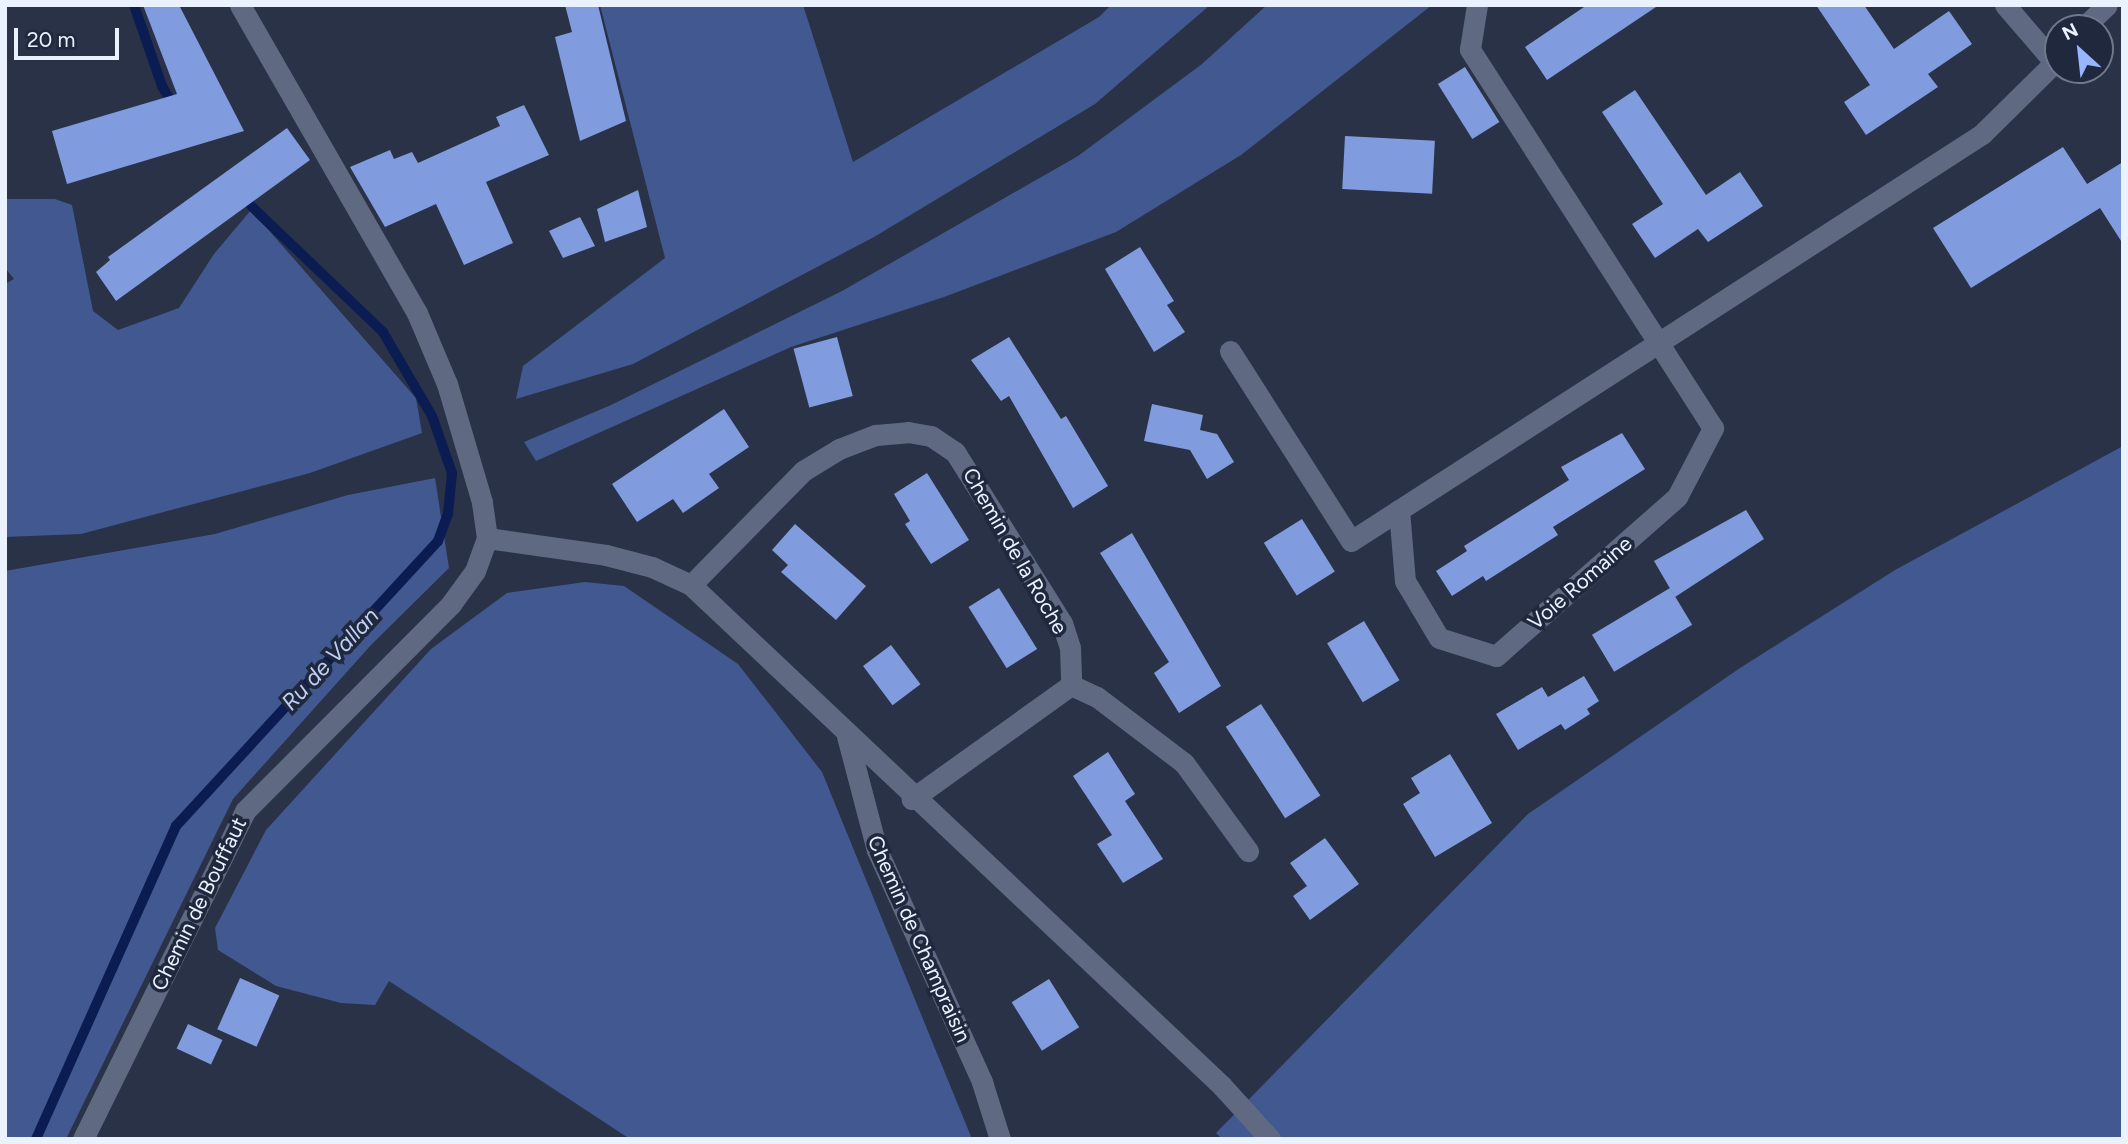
<!DOCTYPE html>
<style>
body{margin:0}
#map{position:relative;width:2128px;height:1144px;overflow:hidden;background:#293247;font-family:Figtree,sans-serif}
div>[style]{position:absolute}
.green>*{inset:0;background:#415891}
.stream>*{height:10px;margin:-5px;padding:0 5px;transform-origin:5px;border-radius:5px;background:#0b1c53}
.building>*{inset:0;background:#809cde;transform-origin:0 0}
.street>*{height:21px;margin:-10.5px;padding:0 10.5px;transform-origin:10.5px;border-radius:10.5px;background:#5f6a82}
span{translate:-50% -50%;white-space:nowrap;text-align:center;line-height:1.15;-webkit-text-stroke:7px #1f283d;paint-order:stroke}
.street-label{font-size:21px;color:#eaf1ff}
.water-label{font-size:23px;color:#bfcff3;font-style:italic}
.frame{position:absolute;inset:0;border:7px solid #eaf1ff;pointer-events:none}
.north{position:absolute;left:2044px;top:14px;width:70px;height:70px;box-sizing:border-box;background:#1f283d;border:2px solid #70788b;border-radius:50%;rotate:333deg;font-size:19px;font-weight:700;line-height:28px;text-align:center;color:#eaf1ff}
.north::after{content:'';display:block;margin:auto;width:24px;height:32px;background:#97b6fd;clip-path:polygon(50% 0,100% 100%,50% 72%,0 100%)}
.scale{position:absolute;left:14px;top:28px;width:105px;height:32px;box-sizing:border-box;border:4px solid #eaf1ff;border-top:0;padding-left:9px;font-size:21px;line-height:24px;white-space:nowrap;color:#eaf1ff;-webkit-text-stroke:5px #1f283d;paint-order:stroke}
</style>
<div id="map">
<div class="green">
<i style="clip-path:polygon(600px 5px,803px 5px,853px 162px,1099px 17px,1111px 5px,1210px 5px,1095px 104px,874px 237px,633px 364px,516px 399px,523px 366px,665px 258px)"></i>
<i style="clip-path:polygon(1267px 5px,1432px 5px,1241px 155px,1116px 232px,944px 297px,791px 347px,536px 461px,524px 442px,611px 405px,842px 291px,1078px 156px,1202px 64px)"></i>
<i style="clip-path:polygon(5px 199px,55px 199px,72px 205px,93px 311px,118px 330px,179px 308px,214px 254px,251px 210px,416px 398px,422px 433px,310px 473px,81px 534px,5px 537px,5px 284px,14px 279px,5px 268px)"></i>
<i style="clip-path:polygon(2123px 446px,2123px 1139px,1222px 1139px,1216px 1133px,1528px 814px,1740px 668px,1895px 570px)"></i>
<i style="clip-path:polygon(435px 478px,449px 568px,371px 645px,233px 799px,66px 1139px,5px 1139px,5px 571px,215px 534px,348px 495px)"></i>
<i style="clip-path:polygon(585px 582px,624px 586px,738px 664px,822px 772px,972px 1139px,630px 1139px,389px 981px,375px 1005px,341px 1003px,276px 986px,218px 950px,215px 928px,266px 830px,431px 649px,507px 593px)"></i>
</div>
<div class="stream">
<i style="left:134px;top:5px;width:86px;rotate:70.9deg"></i>
<i style="left:162px;top:86px;width:24px;rotate:60deg"></i>
<i style="left:36px;top:1139px;width:343px;rotate:-65.9deg"></i>
<i style="left:176px;top:826px;width:387px;rotate:-47.4deg"></i>
<i style="left:438px;top:541px;width:29px;rotate:-70deg"></i>
<i style="left:448px;top:514px;width:41px;rotate:-84.4deg"></i>
<i style="left:452px;top:473px;width:60px;rotate:-109.3deg"></i>
<i style="left:432px;top:416px;width:97px;rotate:-120.3deg"></i>
<i style="left:383px;top:332px;width:182px;rotate:-136.3deg"></i>
</div>
<div class="building">
<i style="clip-path:polygon(143px 5px,179px 5px,244px 131px,67px 184px,52px 131px,177px 94px)"></i>
<i style="clip-path:polygon(565px 5px,598px 5px,626px 121px,580px 141px,555px 37px,572px 32px)"></i>
<i style="clip-path:polygon(1587px 5px,1659px 5px,1547px 80px,1525px 47px)"></i>
<i style="clip-path:polygon(1816px 5px,1864px 5px,1894px 49px,1949px 11px,1972px 44px,1928px 74px,1938px 87px,1866px 135px,1844px 102px,1870px 85px)"></i>
<i style="left:1465px;top:67px;width:65px;height:32px;rotate:58deg"></i>
<i style="clip-path:polygon(1635px 90px,1706px 195px,1740px 172px,1763px 206px,1708px 242px,1698px 229px,1655px 258px,1632px 224px,1663px 204px,1602px 112px)"></i>
<i style="clip-path:polygon(524px 105px,549px 155px,486px 182px,513px 243px,464px 265px,436px 204px,385px 227px,350px 167px,390px 150px,394px 159px,412px 152px,418px 163px,500px 126px,496px 117px)"></i>
<i style="clip-path:polygon(287px 128px,310px 160px,116px 301px,96px 272px,110px 260px,108px 257px)"></i>
<i style="left:1345px;top:136px;width:90px;height:53px;rotate:3deg"></i>
<i style="clip-path:polygon(2063px 147px,2087px 184px,2123px 162px,2123px 244px,2100px 208px,1971px 288px,1933px 228px)"></i>
<i style="clip-path:polygon(638px 190px,647px 227px,605px 242px,597px 209px)"></i>
<i style="clip-path:polygon(580px 217px,595px 246px,563px 258px,549px 231px)"></i>
<i style="clip-path:polygon(1140px 247px,1174px 301px,1167px 305px,1185px 332px,1154px 352px,1105px 269px)"></i>
<i style="left:837px;top:337px;width:61px;height:45px;rotate:75deg"></i>
<i style="clip-path:polygon(1009px 337px,1061px 419px,1066px 416px,1108px 486px,1073px 508px,1009px 396px,1001px 401px,971px 360px)"></i>
<i style="clip-path:polygon(1152px 404px,1203px 415px,1200px 430px,1217px 434px,1234px 462px,1207px 479px,1190px 450px,1144px 441px)"></i>
<i style="clip-path:polygon(724px 409px,749px 447px,709px 474px,719px 488px,683px 513px,673px 499px,637px 522px,612px 484px)"></i>
<i style="clip-path:polygon(1622px 433px,1645px 469px,1553px 527px,1558px 535px,1486px 581px,1483px 576px,1452px 596px,1436px 571px,1467px 551px,1464px 546px,1569px 480px,1561px 467px)"></i>
<i style="clip-path:polygon(927px 473px,969px 540px,931px 564px,905px 524px,910px 521px,894px 494px)"></i>
<i style="clip-path:polygon(1746px 510px,1764px 539px,1675px 597px,1654px 561px)"></i>
<i style="left:1302px;top:519px;width:62px;height:45px;rotate:58deg"></i>
<i style="clip-path:polygon(795px 524px,866px 586px,836px 620px,781px 572px,788px 565px,772px 550px)"></i>
<i style="clip-path:polygon(1132px 533px,1221px 686px,1179px 713px,1154px 673px,1169px 662px,1100px 553px)"></i>
<i style="left:999px;top:588px;width:72px;height:36px;rotate:58deg"></i>
<i style="left:1670px;top:588px;width:43px;height:91px;rotate:59deg"></i>
<i style="left:1364px;top:621px;width:69px;height:43px;rotate:59deg"></i>
<i style="left:891px;top:645px;width:49px;height:35px;rotate:53deg"></i>
<i style="clip-path:polygon(1584px 676px,1599px 701px,1587px 709px,1590px 714px,1565px 730px,1561px 724px,1518px 750px,1496px 714px,1542px 687px,1548px 697px)"></i>
<i style="left:1261px;top:704px;width:109px;height:42px;rotate:57deg"></i>
<i style="clip-path:polygon(1108px 752px,1135px 794px,1125px 801px,1163px 859px,1123px 883px,1097px 844px,1112px 835px,1073px 776px)"></i>
<i style="clip-path:polygon(1450px 754px,1492px 823px,1435px 857px,1403px 804px,1420px 793px,1411px 778px)"></i>
<i style="clip-path:polygon(1325px 838px,1359px 884px,1310px 920px,1293px 896px,1307px 886px,1290px 863px)"></i>
<i style="left:240px;top:978px;width:43px;height:56px;rotate:24deg"></i>
<i style="left:1049px;top:979px;width:57px;height:44px;rotate:58deg"></i>
<i style="left:188px;top:1024px;width:38px;height:27px;rotate:25deg"></i>
</div>
<div class="street">
<i style="left:2005px;top:5px;width:77px;rotate:49.2deg"></i>
<i style="left:2083px;top:28px;width:33px;rotate:-44deg"></i>
<i style="left:1230px;top:351px;width:225px;rotate:57.5deg"></i>
<i style="left:1351px;top:541px;width:751px;rotate:-32.82deg"></i>
<i style="left:1982px;top:134px;width:107px;rotate:-44.6deg"></i>
<i style="left:1399px;top:510px;width:71px;rotate:85.2deg"></i>
<i style="left:1405px;top:581px;width:66px;rotate:59.2deg"></i>
<i style="left:1439px;top:638px;width:60px;rotate:17.5deg"></i>
<i style="left:1496px;top:656px;width:241px;rotate:-41.3deg"></i>
<i style="left:1677px;top:497px;width:78px;rotate:-62.4deg"></i>
<i style="left:1713px;top:428px;width:450px;rotate:-122.7deg"></i>
<i style="left:1470px;top:49px;width:45px;rotate:-81deg"></i>
<i style="left:487px;top:538px;width:120px;rotate:8.1deg"></i>
<i style="left:606px;top:555px;width:48px;rotate:14.6deg"></i>
<i style="left:652px;top:567px;width:43px;rotate:24.8deg"></i>
<i style="left:691px;top:585px;width:730px;rotate:43.33deg"></i>
<i style="left:1222px;top:1086px;width:72px;rotate:47.8deg"></i>
<i style="left:691px;top:585px;width:160px;rotate:-45.5deg"></i>
<i style="left:803px;top:471px;width:42px;rotate:-31.4deg"></i>
<i style="left:839px;top:449px;width:40px;rotate:-21deg"></i>
<i style="left:876px;top:435px;width:32px;rotate:-5deg"></i>
<i style="left:908px;top:432px;width:23px;rotate:10deg"></i>
<i style="left:931px;top:436px;width:29px;rotate:34deg"></i>
<i style="left:955px;top:452px;width:202px;rotate:58deg"></i>
<i style="left:1062px;top:623px;width:26px;rotate:72deg"></i>
<i style="left:1070px;top:648px;width:37px;rotate:88deg"></i>
<i style="left:1071px;top:685px;width:196px;rotate:144.4deg"></i>
<i style="left:1071px;top:685px;width:29px;rotate:25deg"></i>
<i style="left:1097px;top:697px;width:109px;rotate:37.2deg"></i>
<i style="left:1184px;top:763px;width:109px;rotate:54deg"></i>
<i style="left:847px;top:736px;width:118px;rotate:75.3deg"></i>
<i style="left:877px;top:850px;width:255px;rotate:65.6deg"></i>
<i style="left:982px;top:1082px;width:60px;rotate:72.5deg"></i>
<i style="left:83px;top:1139px;width:366px;rotate:-63.7deg"></i>
<i style="left:245px;top:811px;width:292px;rotate:-45.1deg"></i>
<i style="left:451px;top:604px;width:41px;rotate:-54deg"></i>
<i style="left:475px;top:571px;width:35px;rotate:-70deg"></i>
<i style="left:487px;top:538px;width:36px;rotate:-98deg"></i>
<i style="left:482px;top:502px;width:123px;rotate:-106.5deg"></i>
<i style="left:447px;top:384px;width:77px;rotate:-112.9deg"></i>
<i style="left:417px;top:313px;width:355px;rotate:-119.9deg"></i>
</div>
<div class="street-label">
<span style="left:1015px;top:551px;rotate:60deg">Chemin de la Roche</span>
<span style="left:1580px;top:583px;rotate:-41deg">Voie Romaine</span>
<span style="left:199px;top:904px;rotate:-64deg">Chemin de Bouffaut</span>
<span style="left:919px;top:939px;rotate:66deg">Chemin de Champraisin</span>
</div>
<div class="water-label">
<span style="left:330px;top:659px;rotate:-47deg">Ru de Vallan</span>
</div>
<div class="frame"></div>
<div class="north">N</div>
<div class="scale">20 m</div>
</div>
